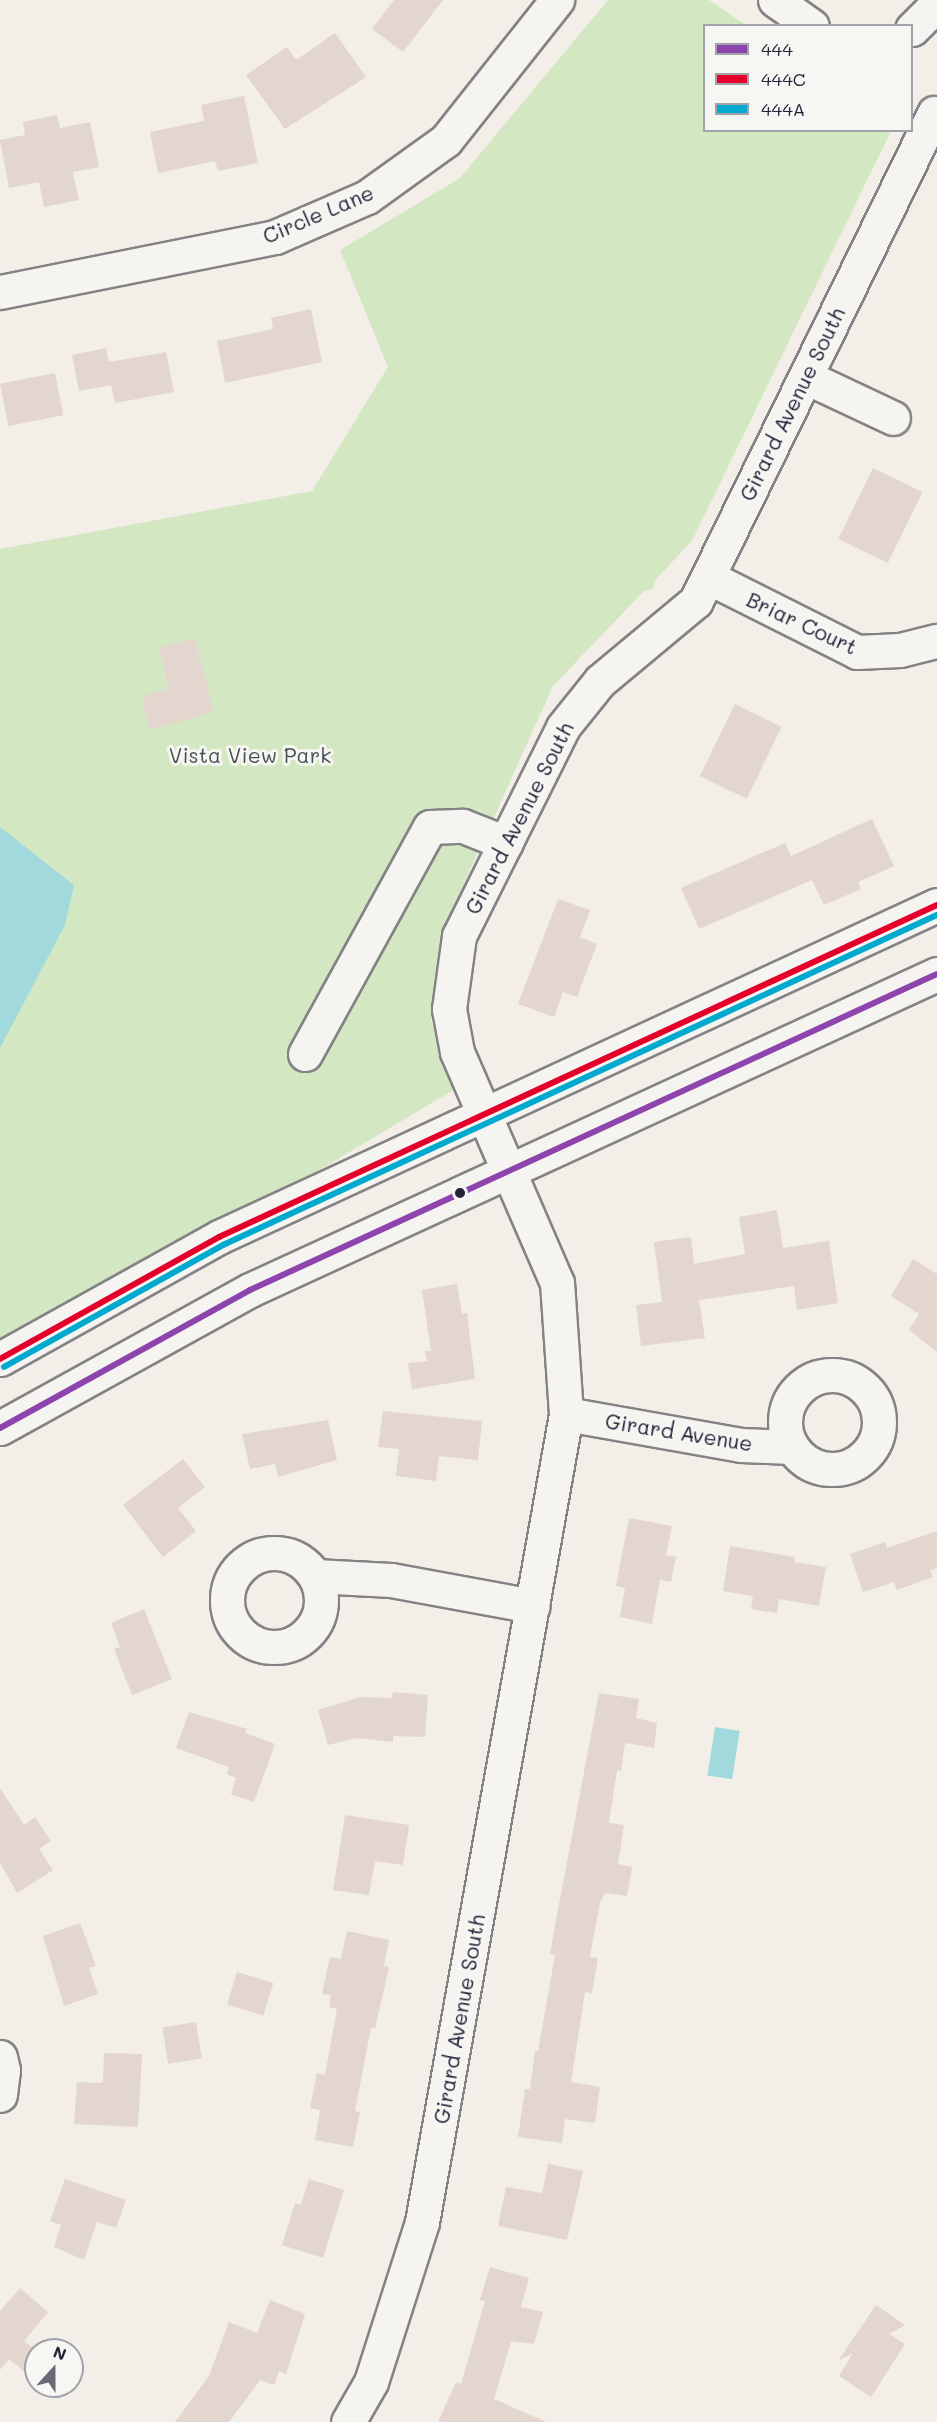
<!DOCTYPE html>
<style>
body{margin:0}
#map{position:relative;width:937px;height:2422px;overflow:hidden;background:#f3eee8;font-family:Mali,sans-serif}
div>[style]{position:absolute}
.green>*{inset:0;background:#d3e8c2}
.water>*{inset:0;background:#a2d9dd;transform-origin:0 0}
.building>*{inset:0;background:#e2d6cf;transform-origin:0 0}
.roads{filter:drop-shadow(2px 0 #848284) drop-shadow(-2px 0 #848284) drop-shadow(0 2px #848284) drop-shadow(0 -2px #848284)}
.minor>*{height:33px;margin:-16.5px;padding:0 16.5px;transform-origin:16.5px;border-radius:16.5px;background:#f5f4f1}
.minor>.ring{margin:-16.5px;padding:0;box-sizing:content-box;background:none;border:33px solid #f5f4f1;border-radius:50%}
.bus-1>*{height:6px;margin:-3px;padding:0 3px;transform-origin:3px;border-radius:3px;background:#8e44ad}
.bus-2>*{height:6px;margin:-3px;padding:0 3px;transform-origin:3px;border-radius:3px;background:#e4002b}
.bus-3>*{height:6px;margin:-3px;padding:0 3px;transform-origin:3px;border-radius:3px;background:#00a9ce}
.dots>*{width:16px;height:16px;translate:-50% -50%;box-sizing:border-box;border:3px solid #f6f6f2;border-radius:50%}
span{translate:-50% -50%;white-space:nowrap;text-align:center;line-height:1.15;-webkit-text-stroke:6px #f6f6f2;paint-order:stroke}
.street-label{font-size:21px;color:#22223b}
.park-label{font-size:21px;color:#485255}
.legend{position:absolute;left:703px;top:24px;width:210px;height:108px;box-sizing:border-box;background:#f6f6f2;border:2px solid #a1a1a9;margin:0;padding:8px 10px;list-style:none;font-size:18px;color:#22223b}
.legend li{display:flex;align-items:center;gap:12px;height:30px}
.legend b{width:30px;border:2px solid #a1a1a9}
.north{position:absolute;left:24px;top:2338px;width:60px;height:60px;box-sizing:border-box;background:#f6f6f2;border:2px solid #a1a1a9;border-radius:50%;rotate:21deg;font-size:16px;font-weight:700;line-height:24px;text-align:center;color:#22223b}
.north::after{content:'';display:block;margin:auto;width:21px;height:27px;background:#6b6978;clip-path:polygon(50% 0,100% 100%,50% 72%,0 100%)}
</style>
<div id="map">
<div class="green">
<i style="clip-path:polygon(608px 0,709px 0,746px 25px,704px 26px,704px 130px,891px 131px,692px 541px,657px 578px,652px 589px,643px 592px,553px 686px,444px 928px,431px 1021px,457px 1088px,0 1360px,0 549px,312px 491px,388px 367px,340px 250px,460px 178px)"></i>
</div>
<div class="water">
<i style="clip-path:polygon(0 827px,74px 885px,65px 925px,0 1048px)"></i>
<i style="left:715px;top:1727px;width:25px;height:49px;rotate:9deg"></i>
</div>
<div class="building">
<i style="clip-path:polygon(394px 0,443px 0,403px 52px,372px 29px)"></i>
<i style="clip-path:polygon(335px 33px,366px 77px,285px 129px,246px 75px,287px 47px,296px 60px)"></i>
<i style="clip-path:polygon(244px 96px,258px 163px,218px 171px,215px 161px,158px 173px,150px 132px,204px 121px,201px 105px)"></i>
<i style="clip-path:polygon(57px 115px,60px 128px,90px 122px,99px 167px,73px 172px,79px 200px,44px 207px,39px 182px,9px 188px,0 140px,25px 135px,23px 122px)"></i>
<i style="clip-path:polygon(311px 309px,322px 362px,225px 383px,217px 341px,273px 329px,271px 318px)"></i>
<i style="clip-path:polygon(106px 348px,109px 362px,166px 352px,174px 392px,115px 403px,111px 385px,79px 391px,72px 355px)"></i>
<i style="left:55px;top:373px;width:43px;height:56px;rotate:79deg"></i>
<i style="left:873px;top:468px;width:55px;height:79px;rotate:26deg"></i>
<i style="clip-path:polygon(195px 638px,214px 712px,149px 730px,142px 703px,147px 694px,169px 688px,158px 648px)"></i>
<i style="left:735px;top:704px;width:52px;height:80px;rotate:26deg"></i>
<i style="clip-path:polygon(872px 819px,894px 866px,858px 882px,861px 889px,824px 905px,812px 880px,699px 929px,681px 888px,785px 843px,791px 856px)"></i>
<i style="clip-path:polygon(558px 899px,590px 910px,580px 937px,597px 944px,577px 997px,563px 992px,554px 1017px,518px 1004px)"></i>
<i style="clip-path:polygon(777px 1210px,783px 1248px,829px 1241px,838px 1303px,797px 1310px,794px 1286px,699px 1300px,705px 1338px,641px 1346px,636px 1305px,662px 1302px,654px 1242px,691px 1237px,694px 1264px,745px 1254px,739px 1217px)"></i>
<i style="clip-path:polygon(913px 1259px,937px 1274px,937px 1352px,909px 1330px,919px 1314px,891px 1296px)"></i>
<i style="clip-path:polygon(457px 1284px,462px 1314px,467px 1313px,475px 1379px,412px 1389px,408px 1363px,427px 1361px,425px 1351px,431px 1351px,422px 1290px)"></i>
<i style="clip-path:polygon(383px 1411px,482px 1421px,478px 1460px,439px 1456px,436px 1481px,396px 1476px,399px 1449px,378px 1447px)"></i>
<i style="clip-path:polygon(328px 1420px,337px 1460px,278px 1477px,275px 1464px,250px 1469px,242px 1434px)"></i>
<i style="clip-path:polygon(183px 1459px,205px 1487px,178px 1508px,196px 1531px,163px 1557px,123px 1505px)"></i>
<i style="clip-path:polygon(629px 1518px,672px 1526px,666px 1555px,676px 1557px,671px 1582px,660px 1580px,652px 1624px,620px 1617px,625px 1588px,616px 1586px)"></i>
<i style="clip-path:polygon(937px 1531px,937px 1568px,930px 1570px,933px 1577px,897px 1590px,894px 1582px,863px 1592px,850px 1554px,885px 1542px,887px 1548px)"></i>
<i style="clip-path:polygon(730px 1546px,795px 1557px,794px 1562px,826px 1567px,819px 1606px,779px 1599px,777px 1613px,751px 1609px,753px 1596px,723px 1591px)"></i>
<i style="clip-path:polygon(144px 1609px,172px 1679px,132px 1695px,114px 1649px,120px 1647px,111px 1623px)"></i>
<i style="clip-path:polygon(393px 1692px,428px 1695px,425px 1737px,393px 1736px,393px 1742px,357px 1738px,328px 1745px,318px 1710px,361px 1697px,392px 1698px)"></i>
<i style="clip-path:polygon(599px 1693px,639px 1699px,636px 1718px,657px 1723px,654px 1748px,625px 1743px,621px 1771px,617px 1770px,609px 1823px,624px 1825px,618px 1864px,632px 1867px,627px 1896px,605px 1893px,600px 1902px,590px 1957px,598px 1958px,592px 1993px,585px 1992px,571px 2082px,600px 2087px,595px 2123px,565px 2119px,562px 2143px,518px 2137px,525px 2089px,530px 2089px,535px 2051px,538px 2051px,555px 1955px,550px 1954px,556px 1920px)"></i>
<i style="clip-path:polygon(189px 1712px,247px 1729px,245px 1733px,275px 1744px,254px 1802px,231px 1794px,236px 1778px,227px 1774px,229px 1767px,176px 1748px)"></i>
<i style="clip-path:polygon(0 1788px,24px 1825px,35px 1817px,51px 1841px,39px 1849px,53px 1870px,17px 1893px,0 1863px)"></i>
<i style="clip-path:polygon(345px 1815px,409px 1825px,403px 1865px,375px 1861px,369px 1895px,333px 1890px)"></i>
<i style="clip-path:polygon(80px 1923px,96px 1966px,89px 1968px,98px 1994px,64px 2006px,43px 1936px)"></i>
<i style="clip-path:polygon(347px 1931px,389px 1940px,384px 1966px,389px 1967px,375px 2029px,371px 2028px,355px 2111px,360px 2112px,353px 2147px,315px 2140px,320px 2110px,310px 2108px,317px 2073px,325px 2075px,337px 2009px,329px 2007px,331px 1995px,322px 1994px,330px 1957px,341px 1959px)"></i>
<i style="left:237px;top:1972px;width:38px;height:34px;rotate:17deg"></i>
<i style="left:196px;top:2022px;width:37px;height:34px;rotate:81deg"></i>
<i style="clip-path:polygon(104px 2053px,142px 2054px,138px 2127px,74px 2124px,77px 2082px,103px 2083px)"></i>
<i style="clip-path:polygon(548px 2164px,583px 2171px,567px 2240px,498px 2226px,506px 2187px,542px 2193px)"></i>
<i style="clip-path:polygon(65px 2179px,126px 2200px,116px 2228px,97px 2222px,84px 2260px,54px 2247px,61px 2225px,50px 2221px)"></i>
<i style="clip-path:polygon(309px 2179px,344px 2190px,323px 2258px,282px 2245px,295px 2203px,301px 2205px)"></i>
<i style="clip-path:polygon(490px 2267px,529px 2278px,521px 2307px,543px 2312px,534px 2344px,511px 2341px,494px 2399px,546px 2422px,438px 2422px,456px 2382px,461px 2384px,485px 2301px,480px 2300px)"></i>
<i style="clip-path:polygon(20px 2288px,48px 2312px,24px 2341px,36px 2350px,36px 2359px,25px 2372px,9px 2359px,0 2370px,0 2311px)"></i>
<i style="clip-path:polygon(270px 2300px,305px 2314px,286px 2374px,279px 2371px,274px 2385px,260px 2380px,229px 2422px,175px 2422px,209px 2376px,229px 2322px,257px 2333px)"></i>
<i style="clip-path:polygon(876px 2305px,905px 2325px,889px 2334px,905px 2344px,871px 2397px,839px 2376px,853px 2353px,838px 2361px)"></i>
</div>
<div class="roads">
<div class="minor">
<i style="left:775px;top:0;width:45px;rotate:35.1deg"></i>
<i style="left:912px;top:29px;width:35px;rotate:-45deg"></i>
<i style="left:0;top:292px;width:280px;rotate:-11.3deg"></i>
<i style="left:275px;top:237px;width:100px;rotate:-23.5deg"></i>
<i style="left:367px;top:197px;width:97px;rotate:-35.8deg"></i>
<i style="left:446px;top:140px;width:179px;rotate:-51.6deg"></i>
<i style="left:806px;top:377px;width:96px;rotate:25.2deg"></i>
<i style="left:708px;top:577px;width:167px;rotate:26.7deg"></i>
<i style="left:857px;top:652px;width:43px;rotate:-2.7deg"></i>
<i style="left:900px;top:650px;width:38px;rotate:-14deg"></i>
<i style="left:305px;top:1054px;width:259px;rotate:-61.2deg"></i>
<i style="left:430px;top:827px;width:33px;rotate:-2deg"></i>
<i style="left:463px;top:826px;width:46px;rotate:21.6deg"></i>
<i style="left:0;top:1359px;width:251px;rotate:-29.1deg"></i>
<i style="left:219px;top:1237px;width:791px;rotate:-24.82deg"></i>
<i class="ring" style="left:785px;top:1375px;width:61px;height:61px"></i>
<i style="left:566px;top:1414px;width:178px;rotate:10deg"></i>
<i style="left:741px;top:1445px;width:51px;rotate:2.2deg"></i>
<i style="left:0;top:1428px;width:286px;rotate:-28.9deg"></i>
<i style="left:250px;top:1290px;width:756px;rotate:-24.7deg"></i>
<i class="ring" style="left:227px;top:1553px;width:61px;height:61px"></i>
<i style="left:315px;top:1576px;width:76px;rotate:3deg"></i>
<i style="left:391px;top:1580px;width:144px;rotate:10.4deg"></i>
<i style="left:0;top:2057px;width:13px;rotate:77deg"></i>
<i style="left:3px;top:2070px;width:25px;rotate:97deg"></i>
<i style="left:348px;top:2422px;width:46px;rotate:-60.1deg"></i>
<i style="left:371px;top:2382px;width:168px;rotate:-72.3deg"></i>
<i style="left:422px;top:2222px;width:821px;rotate:-79.89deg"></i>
<i style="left:566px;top:1414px;width:131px;rotate:-93.9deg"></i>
<i style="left:557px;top:1283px;width:252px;rotate:-113.4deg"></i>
<i style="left:457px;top:1052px;width:44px;rotate:-100.5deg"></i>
<i style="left:449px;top:1009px;width:74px;rotate:-82.2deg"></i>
<i style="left:459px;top:936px;width:233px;rotate:-63.5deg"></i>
<i style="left:563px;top:727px;width:59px;rotate:-51.2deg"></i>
<i style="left:600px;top:681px;width:125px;rotate:-39.8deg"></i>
<i style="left:696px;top:601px;width:543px;rotate:-64deg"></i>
</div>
</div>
<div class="bus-1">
<i style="left:0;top:1428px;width:286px;rotate:-28.9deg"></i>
<i style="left:250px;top:1290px;width:756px;rotate:-24.7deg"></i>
</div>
<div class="bus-2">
<i style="left:0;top:1359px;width:251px;rotate:-29.1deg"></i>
<i style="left:219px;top:1237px;width:791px;rotate:-24.82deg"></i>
</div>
<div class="bus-3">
<i style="left:4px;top:1367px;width:251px;rotate:-29.1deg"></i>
<i style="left:223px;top:1245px;width:787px;rotate:-24.81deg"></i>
</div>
<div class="dots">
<i style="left:460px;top:1193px;background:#22223b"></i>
</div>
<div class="street-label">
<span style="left:318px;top:214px;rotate:-23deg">Circle Lane</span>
<span style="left:792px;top:404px;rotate:-64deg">Girard Avenue South</span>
<span style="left:802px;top:623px;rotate:25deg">Briar Court</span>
<span style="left:519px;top:818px;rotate:-63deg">Girard Avenue South</span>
<span style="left:679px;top:1432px;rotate:9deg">Girard Avenue</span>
<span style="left:459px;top:2019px;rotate:-80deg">Girard Avenue South</span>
</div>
<div class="park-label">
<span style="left:250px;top:755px">Vista View Park</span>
</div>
<ul class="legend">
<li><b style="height:8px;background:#8e44ad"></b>444</li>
<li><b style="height:8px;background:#e4002b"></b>444C</li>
<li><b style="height:8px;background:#00a9ce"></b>444A</li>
</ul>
<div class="north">N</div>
</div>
